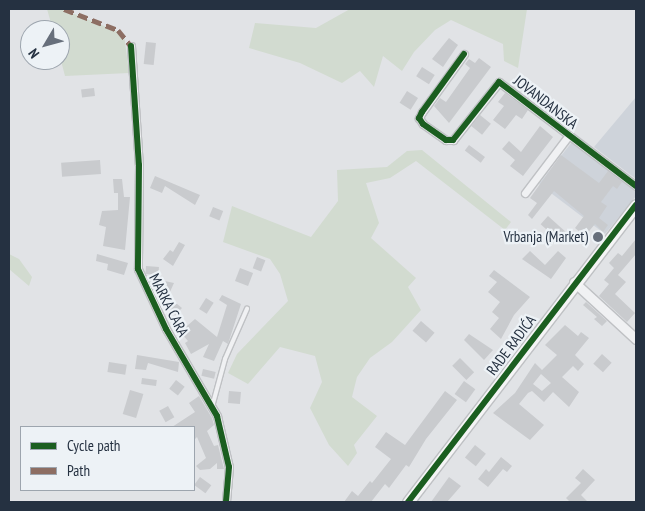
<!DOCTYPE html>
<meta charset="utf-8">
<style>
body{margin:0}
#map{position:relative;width:645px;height:511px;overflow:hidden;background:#e1e3e6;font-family:"PT Sans Narrow",sans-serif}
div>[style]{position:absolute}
.built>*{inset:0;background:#ced3da}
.green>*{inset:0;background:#d2dbd0}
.building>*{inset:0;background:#c9cbce;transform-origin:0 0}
.roads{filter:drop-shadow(1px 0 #bfc1c4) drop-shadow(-1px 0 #bfc1c4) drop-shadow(0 1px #bfc1c4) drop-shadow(0 -1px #bfc1c4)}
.service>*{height:4px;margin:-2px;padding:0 2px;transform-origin:2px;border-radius:2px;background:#f0f1f3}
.minor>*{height:7px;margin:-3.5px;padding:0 3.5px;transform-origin:3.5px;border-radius:3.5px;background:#f0f1f3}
.tertiary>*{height:9px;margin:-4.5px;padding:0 4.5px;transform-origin:4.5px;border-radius:4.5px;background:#f0f1f3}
.primary>*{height:11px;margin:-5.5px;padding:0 5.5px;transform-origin:5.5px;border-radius:5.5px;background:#f5f5f6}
.quiet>*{height:5px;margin-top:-2.5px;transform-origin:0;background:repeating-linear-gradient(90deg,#8d6e63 0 10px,transparent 0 15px)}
.cycleway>*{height:6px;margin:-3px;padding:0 3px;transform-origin:3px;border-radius:3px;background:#1b5e20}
.dots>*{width:14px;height:14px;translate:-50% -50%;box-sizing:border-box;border:2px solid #edf2f6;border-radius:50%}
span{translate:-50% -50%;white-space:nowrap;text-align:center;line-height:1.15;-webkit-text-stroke:4.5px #edf2f6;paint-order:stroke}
.street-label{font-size:15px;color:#253141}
.poi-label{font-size:15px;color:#253141}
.right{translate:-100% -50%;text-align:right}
.frame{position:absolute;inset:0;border:10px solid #253141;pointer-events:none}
.legend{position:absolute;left:20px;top:426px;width:175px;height:65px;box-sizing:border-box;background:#edf2f6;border:1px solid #9da5ae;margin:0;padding:6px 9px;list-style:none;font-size:15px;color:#253141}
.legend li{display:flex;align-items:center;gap:10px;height:25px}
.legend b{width:25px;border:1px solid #9da5ae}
.north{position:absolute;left:20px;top:20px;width:50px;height:50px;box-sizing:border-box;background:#edf2f6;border:1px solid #9da5ae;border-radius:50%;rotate:233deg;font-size:14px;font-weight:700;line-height:20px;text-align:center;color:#253141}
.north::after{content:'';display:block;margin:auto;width:18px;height:22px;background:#676f7b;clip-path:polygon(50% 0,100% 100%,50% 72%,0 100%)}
</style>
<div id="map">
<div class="built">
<i style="clip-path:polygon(636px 97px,636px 179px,594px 147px)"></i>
<i style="clip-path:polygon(572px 142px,636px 192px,636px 196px,605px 234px,539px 184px)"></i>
</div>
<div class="green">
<i style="clip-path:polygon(47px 9px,62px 9px,124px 34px,129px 73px,65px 76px,60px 57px,60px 30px,53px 30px)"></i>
<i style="clip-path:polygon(350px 9px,527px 9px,518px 68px,504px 61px,503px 44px,451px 20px,435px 30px,414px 52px,402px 71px,383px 56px,374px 87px,360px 71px,342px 83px,300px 63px,249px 48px,255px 23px,316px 28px)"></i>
<i style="clip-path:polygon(422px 150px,511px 222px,505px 230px,416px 161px,390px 178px,366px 183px,379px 223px,371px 238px,416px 278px,408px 287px,421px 310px,392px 342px,370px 358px,357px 377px,352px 397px,377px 416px,354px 445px,357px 453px,348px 466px,329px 445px,310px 408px,322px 382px,315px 356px,280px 347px,248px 384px,228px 373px,237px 354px,288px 301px,280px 274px,270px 259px,223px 242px,232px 206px,311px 237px,338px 201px,337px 170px,387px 167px,407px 151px)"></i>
<i style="clip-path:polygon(9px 254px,19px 259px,32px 277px,29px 286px,9px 269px)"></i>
</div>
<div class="building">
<i style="clip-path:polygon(449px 38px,458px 45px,443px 67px,432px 59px)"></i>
<i style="left:146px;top:42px;width:10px;height:22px;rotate:6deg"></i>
<i style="clip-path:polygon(479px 58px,491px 67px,449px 123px,434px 106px,440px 98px,446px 102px,470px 68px,465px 64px,469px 59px,475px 63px)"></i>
<i style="left:422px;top:67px;width:15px;height:11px;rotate:32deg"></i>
<i style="left:94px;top:88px;width:8px;height:13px;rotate:83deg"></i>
<i style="left:407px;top:91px;width:13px;height:14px;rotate:32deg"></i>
<i style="clip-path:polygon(505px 93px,528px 110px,522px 119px,516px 115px,505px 129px,493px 120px,504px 106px,498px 102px)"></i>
<i style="left:480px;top:115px;width:14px;height:14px;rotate:39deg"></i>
<i style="clip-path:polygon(540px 126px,553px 137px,523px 176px,510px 166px,515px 160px,502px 149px,509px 141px,521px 152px)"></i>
<i style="left:469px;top:145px;width:20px;height:7px;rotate:37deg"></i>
<i style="clip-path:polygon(561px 155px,599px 183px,608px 171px,622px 182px,617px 189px,613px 186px,601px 202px,607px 206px,599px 218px,608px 225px,603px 232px,595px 224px,585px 236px,575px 228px,584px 216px,554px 191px,532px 219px,528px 215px,537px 203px,530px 198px)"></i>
<i style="left:100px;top:160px;width:14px;height:39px;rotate:86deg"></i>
<i style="clip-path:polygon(155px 176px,200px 195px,195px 205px,165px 186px,162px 193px,150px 188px)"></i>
<i style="clip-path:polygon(113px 179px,122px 179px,124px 197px,130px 197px,125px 250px,103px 246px,106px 227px,99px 225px,102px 211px,118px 210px,118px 193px,114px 193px)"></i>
<i style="left:213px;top:207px;width:11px;height:10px;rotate:22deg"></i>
<i style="left:548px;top:216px;width:24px;height:11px;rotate:42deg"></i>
<i style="clip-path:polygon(636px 239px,636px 254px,618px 275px,626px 282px,615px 294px,635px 313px,627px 322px,599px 296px,609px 284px,604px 280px,614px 268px,609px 263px,618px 253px,622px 256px)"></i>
<i style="clip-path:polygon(179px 242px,185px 245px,173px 266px,163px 259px,170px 250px,173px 252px)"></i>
<i style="clip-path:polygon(530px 251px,545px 265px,558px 251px,566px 258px,551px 279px,522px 259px)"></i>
<i style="clip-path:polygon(97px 254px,128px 263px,124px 275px,107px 270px,108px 264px,96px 261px)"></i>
<i style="left:257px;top:257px;width:9px;height:12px;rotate:21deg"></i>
<i style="left:146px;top:266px;width:13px;height:8px;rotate:4deg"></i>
<i style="left:240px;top:268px;width:14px;height:14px;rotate:21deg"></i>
<i style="clip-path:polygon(494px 270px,530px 297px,514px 315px,501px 339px,490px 329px,499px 318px,492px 312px,500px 302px,488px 292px,497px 282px,489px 276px)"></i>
<i style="clip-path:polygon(160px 280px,174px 283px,169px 294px,157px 292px)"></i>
<i style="clip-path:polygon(222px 295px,241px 304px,228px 344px,223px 341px,214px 361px,203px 357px,209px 344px,191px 354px,185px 343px,188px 341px,180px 332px,195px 319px,217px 337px,227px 305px,219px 300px)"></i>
<i style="left:206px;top:298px;width:9px;height:13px;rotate:32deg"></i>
<i style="clip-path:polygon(172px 300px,182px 308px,175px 315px,166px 306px)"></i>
<i style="clip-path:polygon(586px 302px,607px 321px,602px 326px,594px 319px,597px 317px,583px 305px)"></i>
<i style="left:421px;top:321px;width:18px;height:13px;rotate:41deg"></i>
<i style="clip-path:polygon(evenodd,565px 325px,578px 336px,581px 332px,589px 338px,575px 355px,584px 364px,578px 371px,573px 366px,562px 377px,579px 392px,569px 407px,553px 392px,544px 402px,532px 391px,528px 393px,519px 404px,544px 425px,530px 440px,493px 413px,515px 393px,535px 363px,542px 370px,557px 355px,545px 345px,565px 325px,541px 374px,551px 383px,542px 391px,533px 384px,541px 374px)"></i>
<i style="clip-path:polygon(469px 334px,493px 350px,484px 360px,464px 340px)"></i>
<i style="left:602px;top:354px;width:13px;height:13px;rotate:42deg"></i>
<i style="clip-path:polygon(137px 355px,179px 362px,178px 372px,148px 363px,146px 370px,135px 369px)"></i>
<i style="left:460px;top:358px;width:20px;height:11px;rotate:45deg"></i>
<i style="left:109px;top:362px;width:18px;height:10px;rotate:9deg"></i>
<i style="left:203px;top:369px;width:13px;height:7px;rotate:13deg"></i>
<i style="left:142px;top:378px;width:15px;height:6px;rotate:8deg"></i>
<i style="left:176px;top:380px;width:11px;height:11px;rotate:38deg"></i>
<i style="left:464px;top:381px;width:14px;height:16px;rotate:36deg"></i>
<i style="left:130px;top:390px;width:14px;height:25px;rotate:17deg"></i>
<i style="left:229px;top:391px;width:12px;height:12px;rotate:5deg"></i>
<i style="clip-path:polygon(445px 391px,457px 400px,426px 439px,409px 467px,406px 465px,389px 488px,385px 484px,371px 502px,344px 502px,352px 491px,358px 496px,370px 481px,372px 483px,391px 459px,375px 447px,386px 432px,405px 445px)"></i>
<i style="clip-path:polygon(199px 396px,212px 418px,214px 425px,207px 431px,214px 446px,218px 445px,224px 469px,217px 469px,217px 463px,210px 469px,200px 470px,196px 466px,206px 458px,197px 437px,194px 440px,194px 427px,172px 427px,195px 412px,189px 403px)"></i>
<i style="left:168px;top:406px;width:13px;height:10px;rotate:61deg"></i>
<i style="left:475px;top:445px;width:14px;height:16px;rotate:39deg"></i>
<i style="clip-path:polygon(501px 457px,512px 466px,507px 472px,503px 469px,488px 487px,478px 479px,486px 469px,489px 472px)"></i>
<i style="clip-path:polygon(583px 469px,595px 480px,581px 495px,588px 502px,570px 502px,566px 498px,581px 483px,575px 478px)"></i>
<i style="left:200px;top:477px;width:14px;height:10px;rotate:36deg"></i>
<i style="clip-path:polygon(449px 477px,461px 486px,447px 502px,431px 502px)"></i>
</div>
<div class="roads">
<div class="service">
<i style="left:212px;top:407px;width:50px;rotate:-74.8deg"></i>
<i style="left:225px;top:359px;width:55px;rotate:-66.3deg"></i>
</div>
<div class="minor">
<i style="left:131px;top:46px;width:119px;rotate:86.2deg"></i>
<i style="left:139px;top:165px;width:104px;rotate:90.6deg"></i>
<i style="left:138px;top:269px;width:66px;rotate:65deg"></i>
<i style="left:166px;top:329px;width:101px;rotate:59.6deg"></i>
<i style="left:217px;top:416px;width:52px;rotate:76.8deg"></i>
<i style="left:229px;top:467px;width:35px;rotate:95deg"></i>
<i style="left:464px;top:54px;width:72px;rotate:125.9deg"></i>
<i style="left:422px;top:112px;width:7px;rotate:117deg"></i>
<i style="left:419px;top:118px;width:7px;rotate:56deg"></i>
<i style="left:423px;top:124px;width:28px;rotate:35deg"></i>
<i style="left:446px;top:140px;width:7px"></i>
<i style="left:453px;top:140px;width:74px;rotate:-51.6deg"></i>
<i style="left:499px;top:82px;width:172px;rotate:37.2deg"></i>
<i style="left:525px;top:193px;width:73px;rotate:-52.8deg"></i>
</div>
<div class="tertiary">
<i style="left:574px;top:282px;width:84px;rotate:42.6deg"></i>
</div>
<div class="primary">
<i style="left:408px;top:502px;width:374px;rotate:-52.5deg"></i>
</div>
</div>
<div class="quiet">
<i style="left:64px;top:9px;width:58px;rotate:21.3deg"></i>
<i style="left:118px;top:30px;width:21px;rotate:51deg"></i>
</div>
<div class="cycleway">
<i style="left:131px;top:46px;width:119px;rotate:86.2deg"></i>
<i style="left:139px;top:165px;width:104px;rotate:90.6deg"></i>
<i style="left:138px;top:269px;width:66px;rotate:65deg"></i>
<i style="left:166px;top:329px;width:101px;rotate:59.6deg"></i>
<i style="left:217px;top:416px;width:52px;rotate:76.8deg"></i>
<i style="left:229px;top:467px;width:35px;rotate:95deg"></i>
<i style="left:464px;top:54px;width:72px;rotate:125.9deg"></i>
<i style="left:422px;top:112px;width:7px;rotate:117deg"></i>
<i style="left:419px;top:118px;width:7px;rotate:56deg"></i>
<i style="left:423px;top:124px;width:28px;rotate:35deg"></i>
<i style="left:446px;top:140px;width:7px"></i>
<i style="left:453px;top:140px;width:74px;rotate:-51.6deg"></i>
<i style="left:499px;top:82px;width:172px;rotate:37.2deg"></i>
<i style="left:408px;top:502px;width:374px;rotate:-52.5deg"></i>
</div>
<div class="dots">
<i style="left:598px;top:237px;background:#676f7b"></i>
</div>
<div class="street-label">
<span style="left:546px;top:102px;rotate:38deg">JOVANDANSKA</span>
<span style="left:169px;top:305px;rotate:63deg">MARKA CARA</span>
<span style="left:511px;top:345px;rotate:-53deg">RADE RADIĆA</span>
</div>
<div class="poi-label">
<span class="right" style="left:588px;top:237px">Vrbanja (Market)</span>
</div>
<div class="frame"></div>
<ul class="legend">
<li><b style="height:6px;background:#1b5e20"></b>Cycle path</li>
<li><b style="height:6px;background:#8d6e63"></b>Path</li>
</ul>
<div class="north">N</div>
</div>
